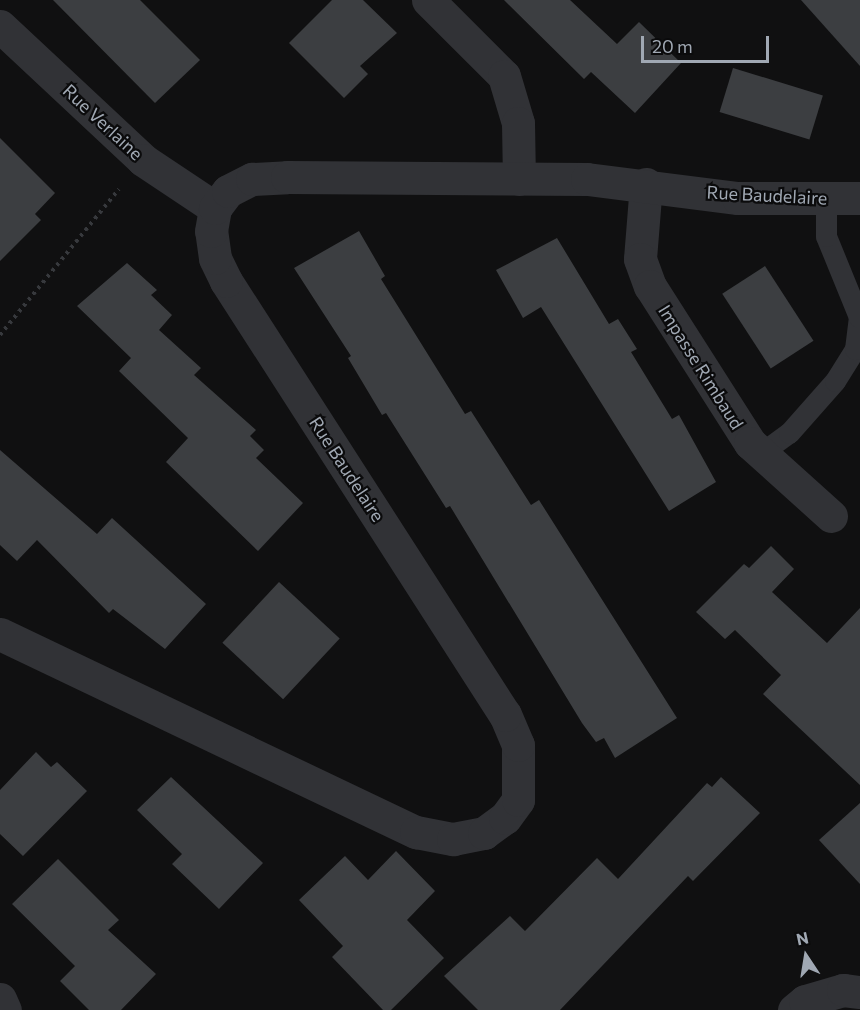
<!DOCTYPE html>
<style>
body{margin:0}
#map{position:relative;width:860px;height:1010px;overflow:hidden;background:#101011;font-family:Commissioner,sans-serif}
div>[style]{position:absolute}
.building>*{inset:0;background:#3c3e41;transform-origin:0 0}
.path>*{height:4px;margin-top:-2px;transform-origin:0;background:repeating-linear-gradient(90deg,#37393d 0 3px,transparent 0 7.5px)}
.lane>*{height:21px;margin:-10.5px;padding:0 10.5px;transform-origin:10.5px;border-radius:10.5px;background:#313236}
.street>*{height:33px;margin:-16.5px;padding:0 16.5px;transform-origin:16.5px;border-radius:16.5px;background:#313236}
span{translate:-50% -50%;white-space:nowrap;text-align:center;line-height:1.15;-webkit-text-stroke:4.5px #0b0b0c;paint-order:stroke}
.street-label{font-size:18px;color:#a0a8b3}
.north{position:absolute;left:776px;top:926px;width:60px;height:60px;-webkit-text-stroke:4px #0b0b0c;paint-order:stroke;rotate:348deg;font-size:16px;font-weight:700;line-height:24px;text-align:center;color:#a0a8b3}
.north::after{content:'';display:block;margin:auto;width:21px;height:27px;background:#a0a8b3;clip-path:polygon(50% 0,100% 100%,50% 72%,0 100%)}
.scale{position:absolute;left:641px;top:36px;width:128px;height:27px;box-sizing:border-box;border:3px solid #a0a8b3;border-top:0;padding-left:8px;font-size:18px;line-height:21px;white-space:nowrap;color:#a0a8b3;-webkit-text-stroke:4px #0b0b0c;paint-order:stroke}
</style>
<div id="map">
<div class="building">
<i style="clip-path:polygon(53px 0,140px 0,200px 60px,155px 103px)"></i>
<i style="clip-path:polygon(332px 0,363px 0,397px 33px,360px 66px,368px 74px,344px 98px,289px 43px)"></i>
<i style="clip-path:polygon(504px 0,570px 0,617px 44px,639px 22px,681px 63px,635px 113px,591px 72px,584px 79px)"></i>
<i style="clip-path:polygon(801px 0,860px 0,860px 66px)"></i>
<i style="left:733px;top:68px;width:94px;height:46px;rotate:17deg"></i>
<i style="clip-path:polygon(0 138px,55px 193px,35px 214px,41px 220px,0 261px)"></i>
<i style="clip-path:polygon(359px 231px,385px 276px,381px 279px,465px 414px,471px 411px,531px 505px,539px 500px,677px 718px,615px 758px,604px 738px,596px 742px,582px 723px,450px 506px,446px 508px,386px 413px,382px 415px,348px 358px,351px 356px,294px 268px)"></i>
<i style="clip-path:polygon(557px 238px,609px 324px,618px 319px,637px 349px,631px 352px,672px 419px,679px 415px,716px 482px,669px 511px,541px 307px,523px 318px,496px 270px)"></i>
<i style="clip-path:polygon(127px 263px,157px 290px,151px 295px,172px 315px,159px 330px,201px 368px,194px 375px,256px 430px,250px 436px,264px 450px,256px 458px,303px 503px,258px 551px,166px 462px,188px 438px,119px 371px,131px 358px,77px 306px)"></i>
<i style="left:765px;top:266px;width:89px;height:51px;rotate:57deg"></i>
<i style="clip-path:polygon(0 450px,97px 534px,112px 518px,206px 604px,165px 649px,113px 609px,109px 613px,37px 540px,17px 561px,0 545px)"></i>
<i style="clip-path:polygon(771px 546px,794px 569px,772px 592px,827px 643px,860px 608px,860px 785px,763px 694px,781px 675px,735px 630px,725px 639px,696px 612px,744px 564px,749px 568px)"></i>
<i style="left:279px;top:582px;width:83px;height:83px;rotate:43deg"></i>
<i style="clip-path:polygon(36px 752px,51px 767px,57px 762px,87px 791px,23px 856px,0 834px,0 790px)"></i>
<i style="clip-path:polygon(171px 777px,263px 863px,219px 909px,172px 864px,182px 854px,137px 810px)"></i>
<i style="clip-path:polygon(721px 777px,760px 813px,693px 881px,688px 876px,560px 1010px,478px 1010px,444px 976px,510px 916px,525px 931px,597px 858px,618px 879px,707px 783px,712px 787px)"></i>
<i style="clip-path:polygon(860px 803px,860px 884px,819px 840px)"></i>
<i style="clip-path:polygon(396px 851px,435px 891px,407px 920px,444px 958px,391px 1010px,383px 1010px,332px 957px,343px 946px,299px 900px,345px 856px,368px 880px)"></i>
<i style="clip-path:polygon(58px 859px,119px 920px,108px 930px,156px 974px,121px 1010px,89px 1010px,60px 981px,75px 966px,12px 904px)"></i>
</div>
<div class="path">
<i style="left:0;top:335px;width:188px;rotate:-50.8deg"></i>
</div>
<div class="lane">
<i style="left:761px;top:453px;width:34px;rotate:-36deg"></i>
<i style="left:789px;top:433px;width:69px;rotate:-48.5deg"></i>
<i style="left:835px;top:381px;width:38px;rotate:-58deg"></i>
<i style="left:855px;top:349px;width:32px;rotate:-83deg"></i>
<i style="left:859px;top:317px;width:87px;rotate:-112.2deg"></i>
<i style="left:826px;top:236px;width:37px;rotate:-90deg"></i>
</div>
<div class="street">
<i style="left:428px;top:0;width:107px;rotate:45deg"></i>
<i style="left:504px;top:76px;width:49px;rotate:73.4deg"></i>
<i style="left:518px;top:123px;width:56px;rotate:89deg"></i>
<i style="left:0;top:26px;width:196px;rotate:43.1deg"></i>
<i style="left:143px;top:160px;width:87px;rotate:33.7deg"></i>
<i style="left:646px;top:184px;width:75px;rotate:94.6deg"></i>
<i style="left:640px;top:259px;width:29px;rotate:70deg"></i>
<i style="left:650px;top:286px;width:186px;rotate:57.5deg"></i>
<i style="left:750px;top:443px;width:109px;rotate:42deg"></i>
<i style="left:0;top:634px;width:461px;rotate:25.5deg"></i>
<i style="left:416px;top:832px;width:38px;rotate:11deg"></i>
<i style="left:453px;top:839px;width:32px;rotate:-11deg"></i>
<i style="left:484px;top:833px;width:26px;rotate:-36deg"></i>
<i style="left:505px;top:818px;width:22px;rotate:-54deg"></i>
<i style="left:518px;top:800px;width:55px;rotate:-90deg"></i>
<i style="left:518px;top:745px;width:33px;rotate:-113deg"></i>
<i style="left:505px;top:715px;width:516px;rotate:-122.74deg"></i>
<i style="left:226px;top:281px;width:25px;rotate:-116deg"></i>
<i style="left:215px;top:258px;width:27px;rotate:-98deg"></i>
<i style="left:211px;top:231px;width:23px;rotate:-80deg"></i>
<i style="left:215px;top:208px;width:21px;rotate:-53deg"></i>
<i style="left:228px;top:191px;width:27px;rotate:-27deg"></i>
<i style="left:252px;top:179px;width:35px;rotate:-3deg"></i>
<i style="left:287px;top:177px;width:300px;rotate:0.4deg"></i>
<i style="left:587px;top:179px;width:152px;rotate:7.2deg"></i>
<i style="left:738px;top:198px;width:122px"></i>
<i style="left:0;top:999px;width:12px;rotate:66deg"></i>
<i style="left:794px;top:1010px;width:14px;rotate:-39deg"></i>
<i style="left:805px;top:1001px;width:40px;rotate:-16deg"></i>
<i style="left:843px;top:990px;width:17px;rotate:7deg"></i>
</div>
<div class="street-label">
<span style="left:103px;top:122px;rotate:43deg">Rue Verlaine</span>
<span style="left:767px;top:195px;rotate:3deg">Rue Baudelaire</span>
<span style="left:701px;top:367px;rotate:58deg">Impasse Rimbaud</span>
<span style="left:347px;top:469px;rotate:57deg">Rue Baudelaire</span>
</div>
<div class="north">N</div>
<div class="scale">20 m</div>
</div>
